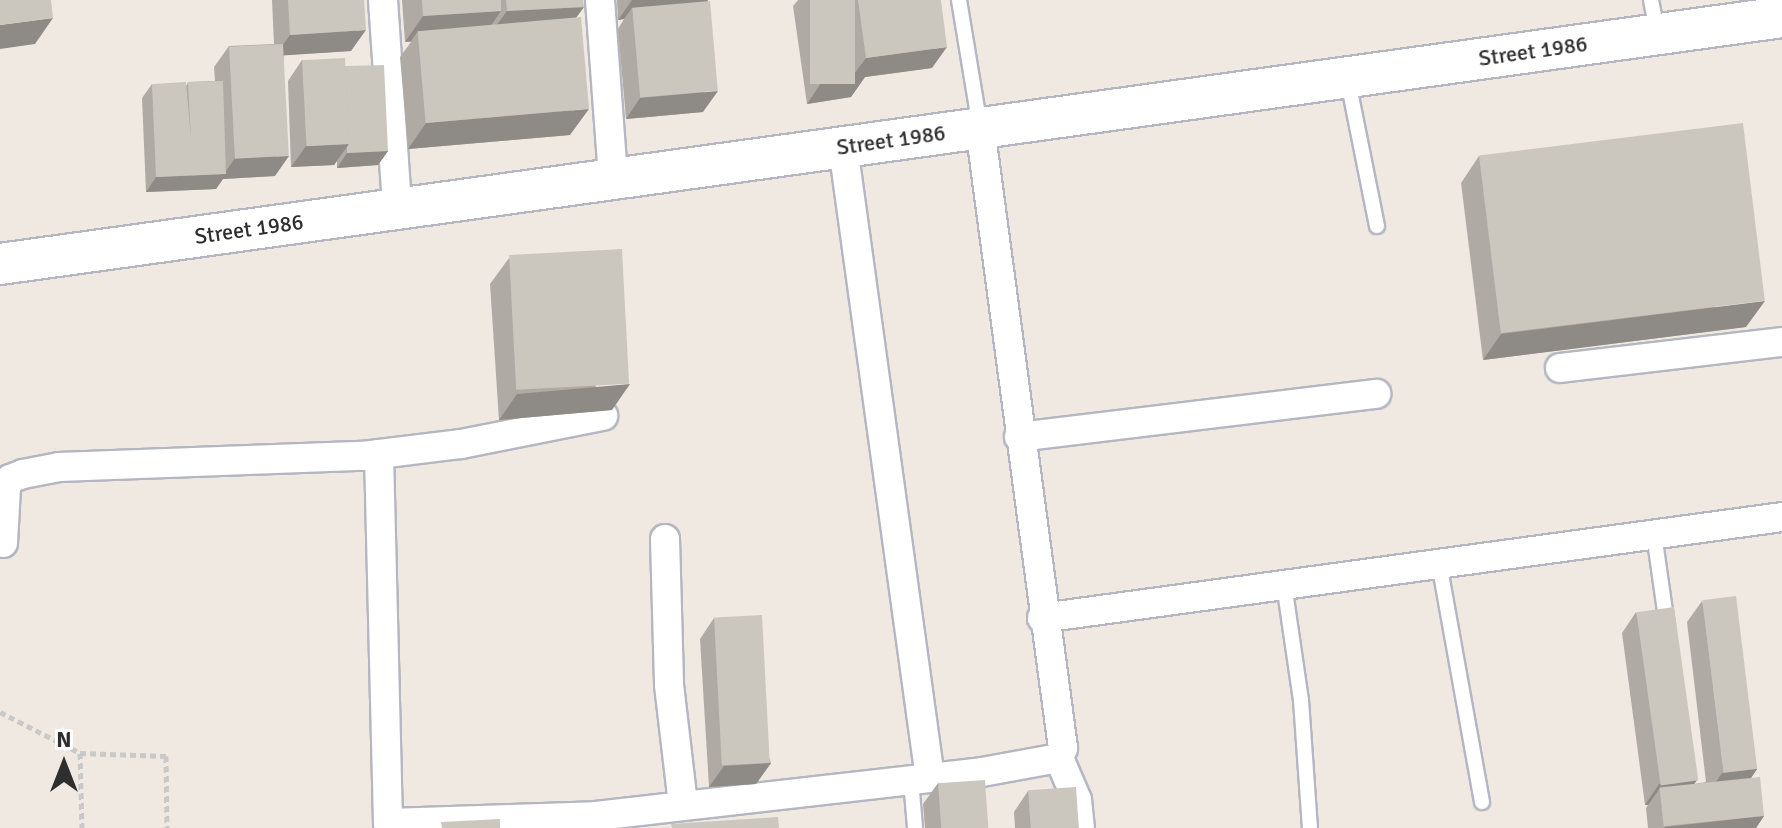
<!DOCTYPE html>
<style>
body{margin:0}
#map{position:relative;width:1782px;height:828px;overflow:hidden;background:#efe9e1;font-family:Signika,sans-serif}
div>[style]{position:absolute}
.path>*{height:5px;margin-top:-2.5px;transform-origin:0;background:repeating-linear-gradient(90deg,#c9c9c9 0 6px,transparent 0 10px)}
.roads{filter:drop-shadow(2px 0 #b4b7c1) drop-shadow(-2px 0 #b4b7c1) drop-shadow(0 2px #b4b7c1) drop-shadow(0 -2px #b4b7c1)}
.service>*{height:14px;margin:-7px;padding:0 7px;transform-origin:7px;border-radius:7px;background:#fff}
.minor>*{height:28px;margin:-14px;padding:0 14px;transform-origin:14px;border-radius:14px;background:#fff}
.secondary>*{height:40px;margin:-20px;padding:0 20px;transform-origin:20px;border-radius:20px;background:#fff}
.wall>*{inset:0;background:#afaba4}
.shaded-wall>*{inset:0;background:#8e8b86}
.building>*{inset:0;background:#cbc7bf;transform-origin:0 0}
span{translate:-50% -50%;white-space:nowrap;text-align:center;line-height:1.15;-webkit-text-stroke:7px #fff;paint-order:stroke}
.street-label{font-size:22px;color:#2e2e2e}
.north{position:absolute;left:24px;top:724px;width:80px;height:80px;-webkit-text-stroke:6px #fff;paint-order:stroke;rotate:0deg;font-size:22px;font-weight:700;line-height:32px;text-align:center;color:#2e2e2e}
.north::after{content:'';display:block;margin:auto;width:28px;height:36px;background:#2e2e2e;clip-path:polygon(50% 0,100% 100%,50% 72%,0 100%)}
</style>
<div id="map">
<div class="path">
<i style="left:0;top:712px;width:90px;rotate:27.1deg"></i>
<i style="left:80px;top:753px;width:86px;rotate:2deg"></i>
<i style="left:166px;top:756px;width:72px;rotate:89.2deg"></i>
<i style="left:80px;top:753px;width:75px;rotate:88.5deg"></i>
</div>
<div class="roads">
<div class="service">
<i style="left:959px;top:0;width:129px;rotate:80.6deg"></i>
<i style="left:1651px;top:0;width:32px;rotate:79deg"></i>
<i style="left:1348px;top:81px;width:148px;rotate:78.7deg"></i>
<i style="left:1654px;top:534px;width:92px;rotate:81.9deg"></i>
<i style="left:1439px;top:563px;width:243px;rotate:79.8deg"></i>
<i style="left:1284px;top:584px;width:117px;rotate:81.7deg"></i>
<i style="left:1301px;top:700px;width:128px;rotate:86deg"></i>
<i style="left:911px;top:780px;width:48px;rotate:85.2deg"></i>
</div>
<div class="minor">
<i style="left:383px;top:0;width:208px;rotate:86.1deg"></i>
<i style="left:600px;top:0;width:178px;rotate:85.8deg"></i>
<i style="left:843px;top:147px;width:637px;rotate:82.15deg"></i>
<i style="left:1560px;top:368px;width:224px;rotate:-6.7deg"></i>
<i style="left:1019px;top:437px;width:360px;rotate:-6.9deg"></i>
<i style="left:379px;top:454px;width:369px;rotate:88.6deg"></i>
<i style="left:388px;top:823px;width:208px;rotate:-1.9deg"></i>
<i style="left:596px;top:816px;width:388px;rotate:-6.5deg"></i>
<i style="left:982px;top:772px;width:78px;rotate:-10.3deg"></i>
<i style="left:1059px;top:758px;width:11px;rotate:-68deg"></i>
<i style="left:1063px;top:748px;width:626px;rotate:-97.62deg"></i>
<i style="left:665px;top:539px;width:146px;rotate:88.4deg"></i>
<i style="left:669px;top:685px;width:120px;rotate:83.3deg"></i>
<i style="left:3px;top:543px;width:56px;rotate:-86.9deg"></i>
<i style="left:6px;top:487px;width:9px;rotate:-63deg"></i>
<i style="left:10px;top:479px;width:14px;rotate:-21deg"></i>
<i style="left:23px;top:474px;width:37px;rotate:-11deg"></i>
<i style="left:59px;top:467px;width:304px;rotate:-2.1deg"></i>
<i style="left:363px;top:456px;width:99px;rotate:-7deg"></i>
<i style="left:461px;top:444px;width:145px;rotate:-11.2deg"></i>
<i style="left:1042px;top:618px;width:747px;rotate:-7.77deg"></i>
<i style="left:1059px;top:758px;width:46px;rotate:66.8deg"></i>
<i style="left:1077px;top:800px;width:28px;rotate:84deg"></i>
</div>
<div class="secondary">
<i style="left:0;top:264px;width:1799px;rotate:-7.89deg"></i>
</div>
</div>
<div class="wall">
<i style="clip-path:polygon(272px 0,364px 0,351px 51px,284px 55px,275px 176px,223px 179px,216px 189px,146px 192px,142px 98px,152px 84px,187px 85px,188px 82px,215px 81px,214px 67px,229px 46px,274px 44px)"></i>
<i style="clip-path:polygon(402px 0,583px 0,576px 17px,570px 135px,408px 149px,400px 57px,411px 42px,405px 42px)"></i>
<i style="clip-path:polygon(617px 0,708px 0,703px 112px,626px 119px,618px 29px,624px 19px,618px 20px)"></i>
<i style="clip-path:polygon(798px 0,941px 0,932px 68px,865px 77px,851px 97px,807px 104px,793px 6px)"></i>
<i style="clip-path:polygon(302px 60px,345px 66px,388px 151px,378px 165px,337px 168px,337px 161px,334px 165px,291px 167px,288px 81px)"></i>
<i style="clip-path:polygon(1479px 156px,1746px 327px,1483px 360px,1461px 183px)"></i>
<i style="clip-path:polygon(509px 258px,612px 410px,499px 420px,490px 284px)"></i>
<i style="clip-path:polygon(1702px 601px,1757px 769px,1751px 778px,1764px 816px,1756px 828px,1648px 828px,1646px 808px,1648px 805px,1645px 805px,1622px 633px,1636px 612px,1697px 780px,1694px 784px,1706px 782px,1687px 622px)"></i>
<i style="clip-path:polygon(714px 618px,771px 763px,756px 784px,709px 787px,700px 639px)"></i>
<i style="clip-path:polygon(938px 783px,988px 828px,925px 828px,923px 804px)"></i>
<i style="clip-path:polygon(1028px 791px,1079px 828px,1015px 828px,1014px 812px)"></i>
</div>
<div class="shaded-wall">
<i style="clip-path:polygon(632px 0,708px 0,698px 15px,632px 8px,624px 19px,618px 20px)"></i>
<i style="clip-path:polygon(584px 7px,565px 33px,488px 37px,507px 11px)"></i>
<i style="clip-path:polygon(501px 11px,483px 37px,418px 31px,411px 41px,405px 42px,423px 16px)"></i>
<i style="clip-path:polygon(53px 18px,35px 44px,0 49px,0 25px)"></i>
<i style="clip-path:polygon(366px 30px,351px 51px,275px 56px,290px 35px)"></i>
<i style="clip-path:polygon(947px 47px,932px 68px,865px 77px,851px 97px,807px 104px,821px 83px,851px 78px,866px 58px)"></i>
<i style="clip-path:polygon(718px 91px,703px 112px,626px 119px,640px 98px)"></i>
<i style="clip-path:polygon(589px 109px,570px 135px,408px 149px,426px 123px)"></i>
<i style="clip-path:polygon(349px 144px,334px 165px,291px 167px,306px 146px)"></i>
<i style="clip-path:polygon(388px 151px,378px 165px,337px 168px,347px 153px)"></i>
<i style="clip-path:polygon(289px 156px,275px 176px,223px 179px,216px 189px,146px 192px,156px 177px,224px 174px,235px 158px)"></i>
<i style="clip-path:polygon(1765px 301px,1746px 327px,1483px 360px,1501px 334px)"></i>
<i style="clip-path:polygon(630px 384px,612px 410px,499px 420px,517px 394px)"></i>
<i style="clip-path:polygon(771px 763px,756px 784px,709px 787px,724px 766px)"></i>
<i style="clip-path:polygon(1757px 769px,1743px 790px,1708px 794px,1722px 773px)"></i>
<i style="clip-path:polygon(1697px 780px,1683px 800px,1660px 788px,1648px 805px,1645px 805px,1659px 784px)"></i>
<i style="clip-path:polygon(1764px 816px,1756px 828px,1664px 828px,1665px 827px)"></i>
</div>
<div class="building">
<i style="clip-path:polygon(0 0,51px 0,53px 18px,0 25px)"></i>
<i style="clip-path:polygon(288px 0,364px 0,366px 30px,290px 35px)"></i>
<i style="clip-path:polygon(422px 0,501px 0,501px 11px,423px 16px)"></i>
<i style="clip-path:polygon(506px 0,583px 0,584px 7px,507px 11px)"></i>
<i style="left:810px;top:0;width:45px;height:84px"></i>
<i style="clip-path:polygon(858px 0,941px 0,947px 47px,866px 58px)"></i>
<i style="left:710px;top:1px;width:90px;height:78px;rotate:85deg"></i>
<i style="left:581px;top:17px;width:92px;height:164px;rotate:85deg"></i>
<i style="left:283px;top:44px;width:112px;height:54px;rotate:87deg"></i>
<i style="left:345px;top:58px;width:86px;height:43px;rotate:87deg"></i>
<i style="clip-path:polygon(384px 65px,388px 151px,347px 153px,347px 147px,349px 144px,345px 66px)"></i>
<i style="clip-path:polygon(223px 81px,226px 174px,156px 177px,152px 84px,186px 82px,191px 139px,188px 82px)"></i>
<i style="left:1743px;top:123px;width:179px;height:266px;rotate:83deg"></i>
<i style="left:622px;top:249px;width:135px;height:113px;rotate:87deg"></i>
<i style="left:1736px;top:596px;width:174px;height:34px;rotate:83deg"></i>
<i style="left:1674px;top:607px;width:175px;height:38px;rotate:82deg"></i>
<i style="left:762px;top:615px;width:148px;height:48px;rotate:87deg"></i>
<i style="left:1760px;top:777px;width:39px;height:101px;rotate:84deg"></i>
<i style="left:985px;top:780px;width:48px;height:47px;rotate:86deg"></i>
<i style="left:1076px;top:787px;width:41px;height:48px;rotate:86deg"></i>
<i style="clip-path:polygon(778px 817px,779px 828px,672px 828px,671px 824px)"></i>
<i style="clip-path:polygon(500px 819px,500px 828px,442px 828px,441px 822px)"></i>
</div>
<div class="street-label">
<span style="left:1533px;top:51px;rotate:-8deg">Street 1986</span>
<span style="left:891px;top:140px;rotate:-8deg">Street 1986</span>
<span style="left:249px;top:229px;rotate:-8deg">Street 1986</span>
</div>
<div class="north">N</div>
</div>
